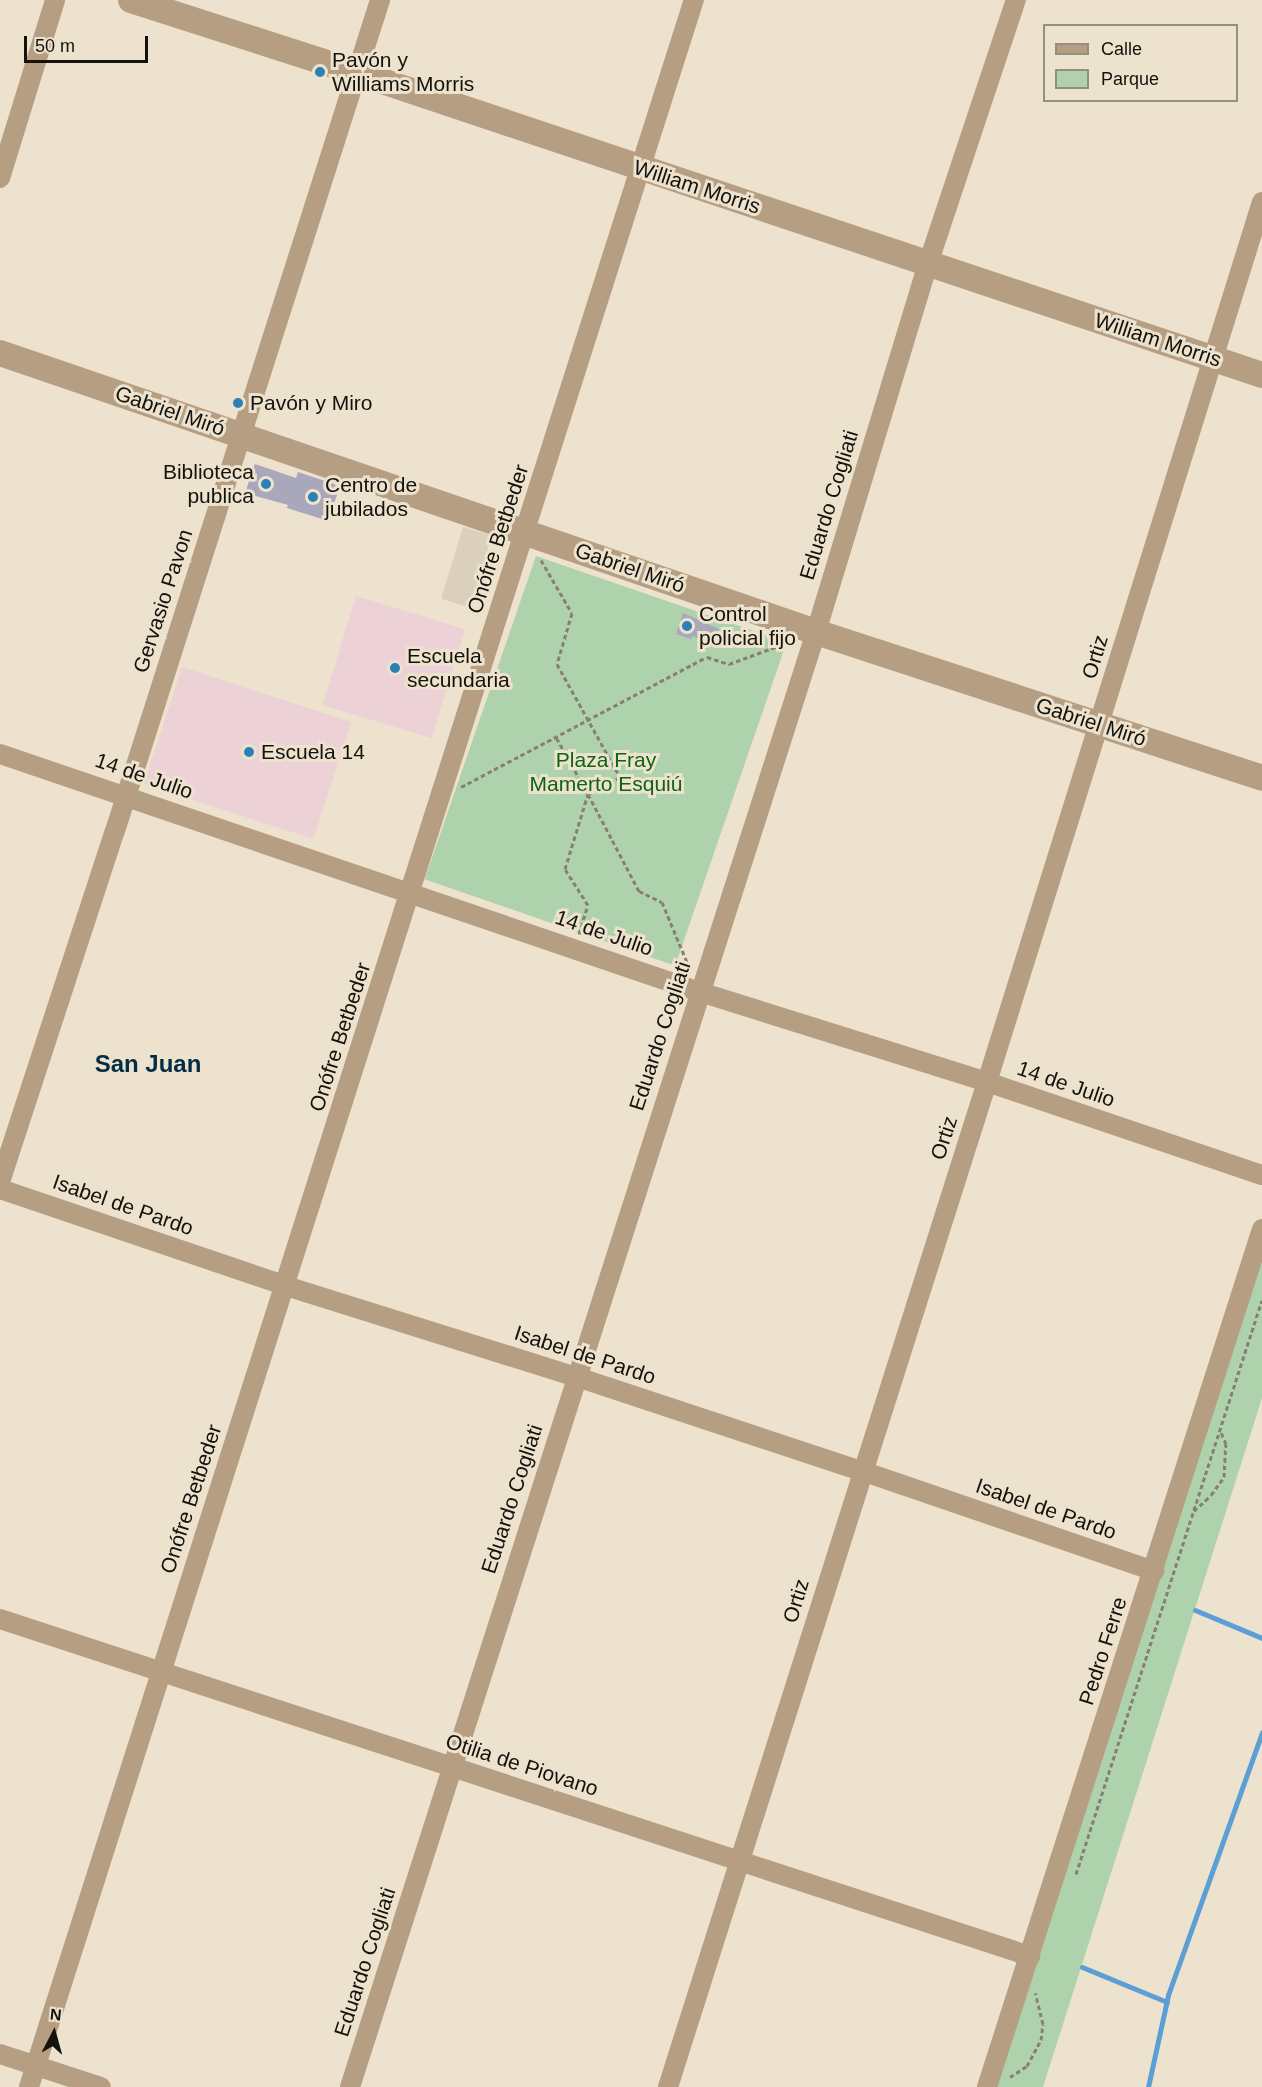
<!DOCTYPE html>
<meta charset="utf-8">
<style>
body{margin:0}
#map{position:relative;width:1262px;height:2087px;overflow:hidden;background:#ece2cd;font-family:Helvetica,sans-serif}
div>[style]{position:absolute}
.education>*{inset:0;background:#ecd1d6;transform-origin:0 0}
.medical>*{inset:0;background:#dbd0bc;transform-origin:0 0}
.green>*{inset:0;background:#aed2ac;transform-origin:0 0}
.stream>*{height:5px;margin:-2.5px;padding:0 2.5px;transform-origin:2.5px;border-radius:2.5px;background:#5b9fd6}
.building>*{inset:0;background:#a8a7bb}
.path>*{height:3px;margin-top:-1.5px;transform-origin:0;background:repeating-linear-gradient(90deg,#878072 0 4.5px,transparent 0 7.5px)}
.minor>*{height:20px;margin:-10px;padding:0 10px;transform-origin:10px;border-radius:10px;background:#b69e82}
.tertiary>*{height:26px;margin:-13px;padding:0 13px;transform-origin:13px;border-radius:13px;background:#b69e82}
.dots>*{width:16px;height:16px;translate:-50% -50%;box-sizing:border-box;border:3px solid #ece2cd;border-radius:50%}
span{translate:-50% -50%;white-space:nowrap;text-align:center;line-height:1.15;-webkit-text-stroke:6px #ece2cd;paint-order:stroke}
.poi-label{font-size:21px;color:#15120b}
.left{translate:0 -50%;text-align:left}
.right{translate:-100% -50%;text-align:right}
.street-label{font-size:21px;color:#15120b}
.park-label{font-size:21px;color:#0d6413}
.quarter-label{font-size:24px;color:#032d44;font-weight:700}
.legend{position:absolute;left:1043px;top:24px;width:195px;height:78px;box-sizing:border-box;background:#ece2cd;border:2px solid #968f7f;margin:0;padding:8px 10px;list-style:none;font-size:18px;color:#15120b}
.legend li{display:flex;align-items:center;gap:12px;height:30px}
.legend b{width:30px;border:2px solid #968f7f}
.north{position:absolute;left:24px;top:2003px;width:60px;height:60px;-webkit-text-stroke:4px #ece2cd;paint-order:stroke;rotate:6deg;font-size:16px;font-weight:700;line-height:24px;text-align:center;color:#15120b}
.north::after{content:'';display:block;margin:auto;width:21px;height:27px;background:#15120b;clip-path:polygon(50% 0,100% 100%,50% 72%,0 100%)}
.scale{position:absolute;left:24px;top:36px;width:124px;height:27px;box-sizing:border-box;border:3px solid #15120b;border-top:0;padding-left:8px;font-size:18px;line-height:21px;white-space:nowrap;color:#15120b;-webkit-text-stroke:4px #ece2cd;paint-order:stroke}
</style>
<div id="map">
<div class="education">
<i style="left:356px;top:596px;width:114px;height:114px;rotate:17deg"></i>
<i style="left:182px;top:667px;width:178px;height:123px;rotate:18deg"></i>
</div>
<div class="medical">
<i style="left:463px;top:527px;width:30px;height:75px;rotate:17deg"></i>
</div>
<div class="green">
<i style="left:536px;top:556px;width:265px;height:342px;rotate:19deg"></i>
<i style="clip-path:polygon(1262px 1245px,1262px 1398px,1043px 2087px,996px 2087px)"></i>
</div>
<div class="stream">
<i style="left:1195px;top:1610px;width:73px;rotate:22.7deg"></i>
<i style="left:1082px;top:1967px;width:92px;rotate:22.4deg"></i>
<i style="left:1148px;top:2087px;width:94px;rotate:-77.7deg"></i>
<i style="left:1168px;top:1995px;width:279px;rotate:-70.3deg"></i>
</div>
<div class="building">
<i style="clip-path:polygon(255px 464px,296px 478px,298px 472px,340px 486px,328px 521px,287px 508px,288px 505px,245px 493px)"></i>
<i style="clip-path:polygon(683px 613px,719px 629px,713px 644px,692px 636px,691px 639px,676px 634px)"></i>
</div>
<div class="path">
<i style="left:541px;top:560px;width:61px;rotate:59.7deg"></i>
<i style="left:572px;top:613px;width:53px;rotate:106.4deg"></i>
<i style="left:557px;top:664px;width:129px;rotate:60.9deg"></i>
<i style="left:620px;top:777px;width:36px;rotate:152deg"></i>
<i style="left:588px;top:794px;width:65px;rotate:-119.3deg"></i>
<i style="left:461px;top:787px;width:278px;rotate:-27.9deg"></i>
<i style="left:707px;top:657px;width:23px;rotate:18deg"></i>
<i style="left:729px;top:664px;width:61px;rotate:-20.2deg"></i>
<i style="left:588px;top:794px;width:110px;rotate:62.3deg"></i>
<i style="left:639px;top:891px;width:25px;rotate:26deg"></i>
<i style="left:662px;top:902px;width:70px;rotate:67.4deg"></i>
<i style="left:579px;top:934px;width:30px;rotate:-73deg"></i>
<i style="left:588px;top:905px;width:43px;rotate:-122.6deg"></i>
<i style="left:565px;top:869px;width:78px;rotate:-73deg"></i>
<i style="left:1194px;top:1511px;width:23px;rotate:-43deg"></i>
<i style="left:1211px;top:1495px;width:22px;rotate:-54deg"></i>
<i style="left:1224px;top:1477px;width:33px;rotate:-87deg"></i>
<i style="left:1226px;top:1444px;width:15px;rotate:-113deg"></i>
<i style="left:1076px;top:1874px;width:603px;rotate:-72.05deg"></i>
<i style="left:1010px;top:2077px;width:20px;rotate:-33deg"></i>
<i style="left:1027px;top:2066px;width:30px;rotate:-62deg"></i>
<i style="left:1041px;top:2040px;width:16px;rotate:-83deg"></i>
<i style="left:1043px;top:2024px;width:32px;rotate:-104deg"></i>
</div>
<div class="minor">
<i style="left:0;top:178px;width:186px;rotate:-72.8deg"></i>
<i style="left:0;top:754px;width:739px;rotate:18.78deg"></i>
<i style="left:700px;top:992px;width:301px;rotate:17.4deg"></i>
<i style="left:987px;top:1082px;width:290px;rotate:18.7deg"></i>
<i style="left:0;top:1182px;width:369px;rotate:-71.9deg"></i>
<i style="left:115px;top:831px;width:872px;rotate:-72.31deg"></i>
<i style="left:0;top:1189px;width:302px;rotate:18.7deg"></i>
<i style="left:286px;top:1286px;width:305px;rotate:17.4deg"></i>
<i style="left:577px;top:1377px;width:300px;rotate:18.3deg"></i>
<i style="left:862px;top:1471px;width:309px;rotate:18.9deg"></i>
<i style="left:0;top:1619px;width:1084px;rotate:18.12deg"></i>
<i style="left:0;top:2054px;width:106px;rotate:18.1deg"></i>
<i style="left:29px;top:2087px;width:2190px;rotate:-72.33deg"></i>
<i style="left:350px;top:2087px;width:1528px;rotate:-72.24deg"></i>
<i style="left:816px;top:632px;width:385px;rotate:-73.1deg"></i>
<i style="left:928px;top:264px;width:278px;rotate:-71.6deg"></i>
<i style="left:668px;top:2087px;width:1054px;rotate:-72.39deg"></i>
<i style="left:987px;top:1082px;width:922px;rotate:-72.65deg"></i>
<i style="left:987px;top:2087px;width:901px;rotate:-72.23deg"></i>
</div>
<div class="tertiary">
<i style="left:131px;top:0;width:238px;rotate:17.8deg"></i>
<i style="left:358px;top:73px;width:953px;rotate:18.47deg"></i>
<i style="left:0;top:353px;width:862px;rotate:18.88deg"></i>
<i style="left:816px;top:632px;width:469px;rotate:18.1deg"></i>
</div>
<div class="dots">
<i style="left:320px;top:72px;background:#2d80b1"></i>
<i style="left:238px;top:403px;background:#2d80b1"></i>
<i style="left:266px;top:484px;background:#2d80b1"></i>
<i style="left:313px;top:497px;background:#2d80b1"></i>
<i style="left:687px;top:626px;background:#2d80b1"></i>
<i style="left:395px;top:668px;background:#2d80b1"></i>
<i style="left:249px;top:752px;background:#2d80b1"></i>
</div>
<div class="poi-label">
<span class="left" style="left:332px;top:72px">Pavón y<br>Williams Morris</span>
<span class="left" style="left:250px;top:403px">Pavón y Miro</span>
<span class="right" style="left:254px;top:484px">Biblioteca<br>publica</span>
<span class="left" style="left:325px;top:497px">Centro de<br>jubilados</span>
<span class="left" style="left:699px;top:626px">Control<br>policial fijo</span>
<span class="left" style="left:407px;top:668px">Escuela<br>secundaria</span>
<span class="left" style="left:261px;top:752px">Escuela 14</span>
</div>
<div class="street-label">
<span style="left:697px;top:187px;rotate:18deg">William Morris</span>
<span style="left:1158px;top:340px;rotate:18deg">William Morris</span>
<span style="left:170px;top:411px;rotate:19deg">Gabriel Miró</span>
<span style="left:829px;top:505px;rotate:-73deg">Eduardo Cogliati</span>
<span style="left:498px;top:539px;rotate:-72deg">Onófre Betbeder</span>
<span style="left:630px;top:568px;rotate:19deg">Gabriel Miró</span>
<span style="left:163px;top:601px;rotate:-72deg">Gervasio Pavon</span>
<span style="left:1095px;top:657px;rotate:-73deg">Ortiz</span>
<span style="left:1091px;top:722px;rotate:18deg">Gabriel Miró</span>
<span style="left:144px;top:776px;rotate:19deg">14 de Julio</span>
<span style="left:604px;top:933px;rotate:19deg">14 de Julio</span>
<span style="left:660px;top:1036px;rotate:-72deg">Eduardo Cogliati</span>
<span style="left:340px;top:1037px;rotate:-72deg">Onófre Betbeder</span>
<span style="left:1066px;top:1084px;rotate:19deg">14 de Julio</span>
<span style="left:944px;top:1138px;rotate:-72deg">Ortiz</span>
<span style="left:123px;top:1205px;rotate:19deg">Isabel de Pardo</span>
<span style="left:585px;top:1355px;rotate:18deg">Isabel de Pardo</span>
<span style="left:191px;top:1499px;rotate:-72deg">Onófre Betbeder</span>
<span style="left:512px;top:1499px;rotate:-72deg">Eduardo Cogliati</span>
<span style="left:1046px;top:1509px;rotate:19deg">Isabel de Pardo</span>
<span style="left:796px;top:1601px;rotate:-73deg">Ortiz</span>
<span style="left:1103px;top:1651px;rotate:-72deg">Pedro Ferre</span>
<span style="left:522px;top:1765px;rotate:18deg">Otilia de Piovano</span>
<span style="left:365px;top:1962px;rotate:-72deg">Eduardo Cogliati</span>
</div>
<div class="park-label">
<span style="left:606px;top:772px">Plaza Fray<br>Mamerto Esquiú</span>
</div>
<div class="quarter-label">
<span style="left:148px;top:1064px">San Juan</span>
</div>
<ul class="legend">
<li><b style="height:8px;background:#b69e82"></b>Calle</li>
<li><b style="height:16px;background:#aed2ac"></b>Parque</li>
</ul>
<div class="north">N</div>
<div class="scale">50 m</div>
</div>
